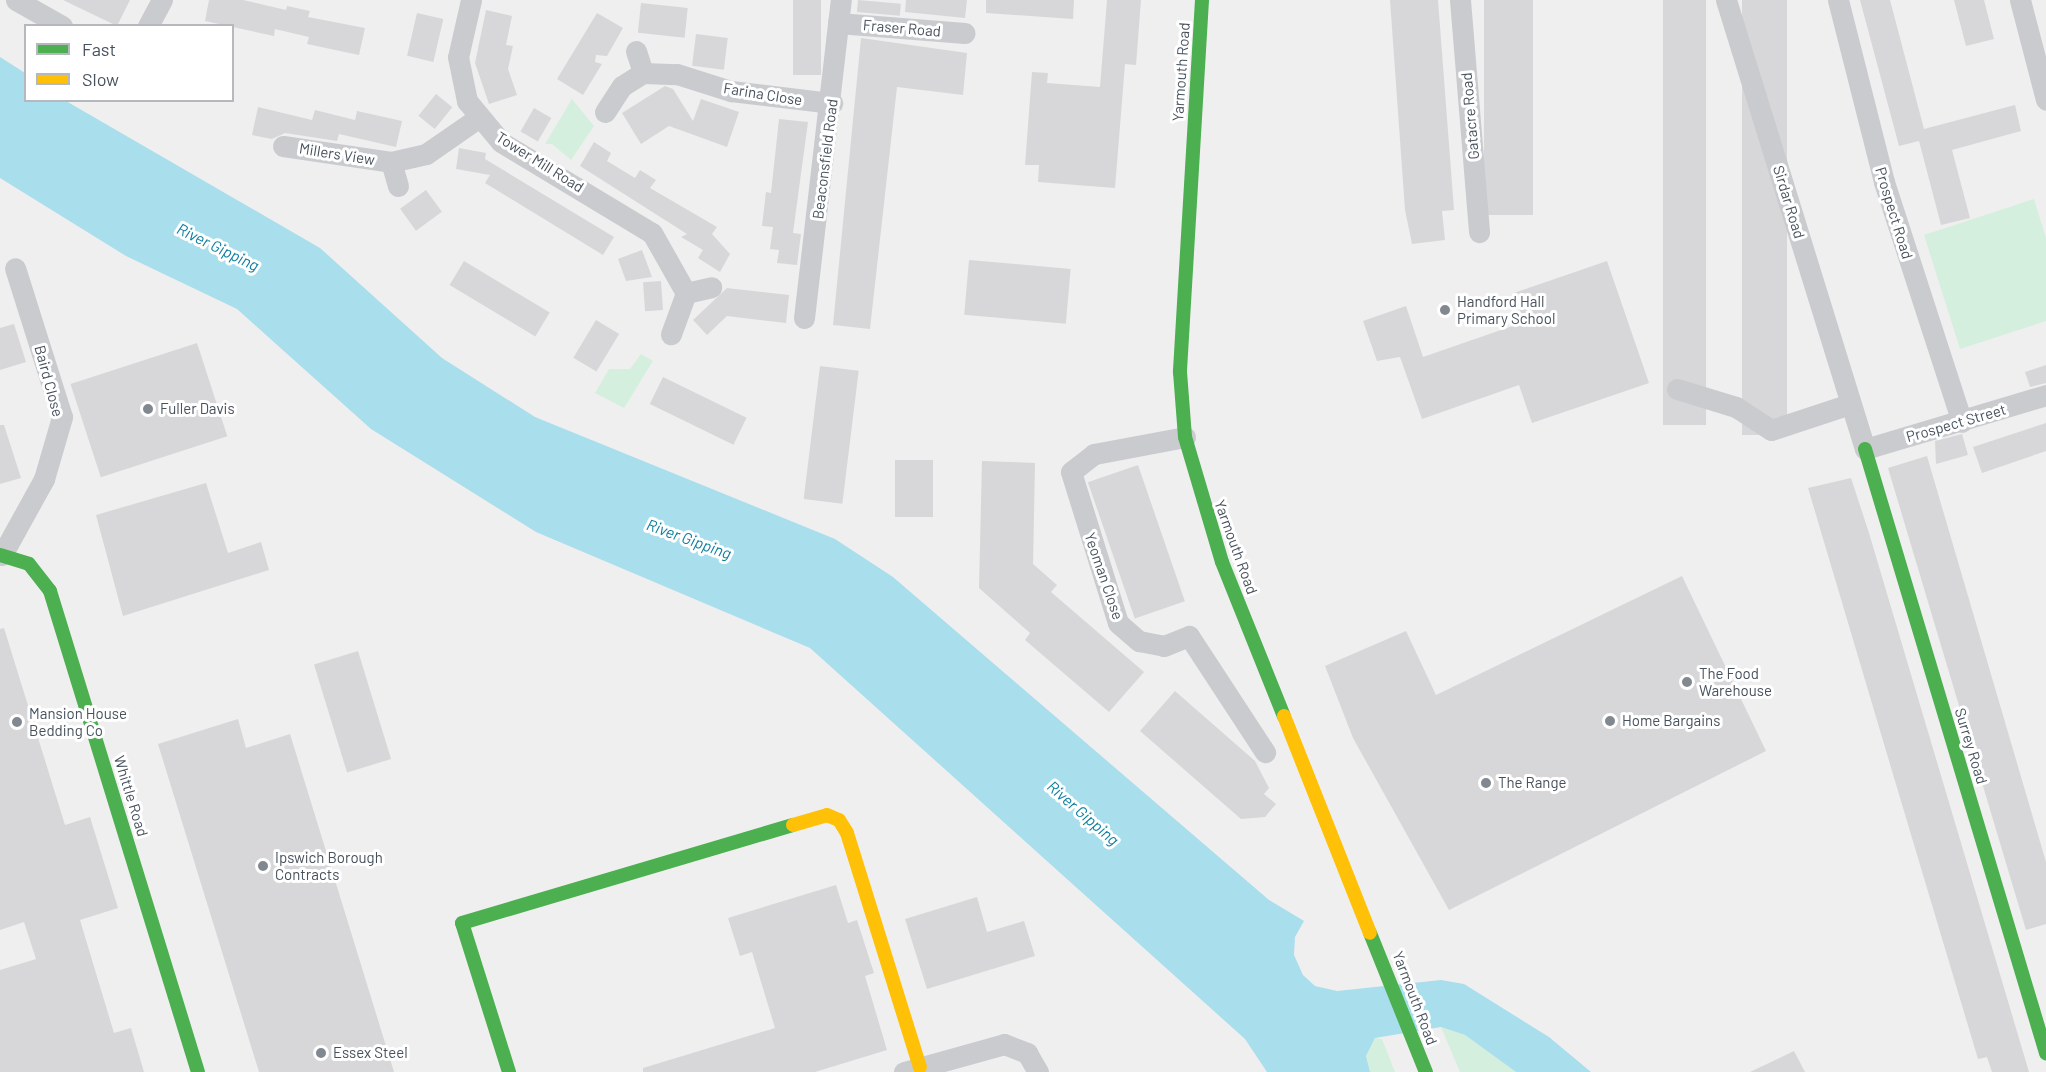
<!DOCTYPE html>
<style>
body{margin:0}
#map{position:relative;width:2046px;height:1072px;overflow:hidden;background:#f0efef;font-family:Barlow,sans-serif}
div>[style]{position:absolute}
.green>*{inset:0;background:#d4efde}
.water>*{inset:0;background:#a9deec}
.building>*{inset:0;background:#d7d7d9;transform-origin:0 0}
.street>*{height:21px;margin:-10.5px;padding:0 10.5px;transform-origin:10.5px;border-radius:10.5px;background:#c9cbce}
.fast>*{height:14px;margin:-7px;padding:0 7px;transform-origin:7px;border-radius:7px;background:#4caf50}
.slow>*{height:14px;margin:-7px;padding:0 7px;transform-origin:7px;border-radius:7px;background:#ffc107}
.dots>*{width:16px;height:16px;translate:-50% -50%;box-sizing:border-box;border:3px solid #fff;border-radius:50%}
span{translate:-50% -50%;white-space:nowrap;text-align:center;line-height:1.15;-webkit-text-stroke:6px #fff;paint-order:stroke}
.street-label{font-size:15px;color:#47515c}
.poi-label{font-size:15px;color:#47515c}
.left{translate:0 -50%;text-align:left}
.water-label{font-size:16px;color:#0d7fa0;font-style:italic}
.legend{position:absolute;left:24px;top:24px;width:210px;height:78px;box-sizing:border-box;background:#fff;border:2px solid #b5b9be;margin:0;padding:8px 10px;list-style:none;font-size:18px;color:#47515c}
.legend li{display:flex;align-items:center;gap:12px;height:30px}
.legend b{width:30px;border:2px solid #b5b9be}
</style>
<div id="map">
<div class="green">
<i style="clip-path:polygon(572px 99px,594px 126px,571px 160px,552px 144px,545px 144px)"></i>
<i style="clip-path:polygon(2034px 199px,2046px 238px,2046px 321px,1960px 349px,1924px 235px)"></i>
<i style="clip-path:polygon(641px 354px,653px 361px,624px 408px,595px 393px,609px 369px,630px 369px)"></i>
<i style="clip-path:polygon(1441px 1027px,1465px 1035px,1516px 1072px,1460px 1072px)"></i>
<i style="clip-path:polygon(1375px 1038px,1382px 1039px,1395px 1072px,1370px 1072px,1366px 1056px)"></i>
</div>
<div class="water">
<i style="clip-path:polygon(0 57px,25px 73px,26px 100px,66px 101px,320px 248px,442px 358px,535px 417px,835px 539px,893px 577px,1269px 900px,1304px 921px,1295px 937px,1294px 955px,1303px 975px,1315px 986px,1337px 991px,1441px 980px,1464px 984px,1549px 1037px,1591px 1072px,1516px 1072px,1465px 1035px,1441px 1027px,1375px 1038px,1366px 1056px,1370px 1072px,1267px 1072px,1245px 1039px,810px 648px,536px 532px,371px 429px,237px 309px,126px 256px,0 178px)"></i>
</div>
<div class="building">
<i style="clip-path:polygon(63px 0,130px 0,117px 26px)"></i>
<i style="clip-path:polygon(209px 0,243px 0,286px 10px,287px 6px,310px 11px,308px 17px,365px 28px,359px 55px,307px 44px,309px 37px,275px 29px,274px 36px,205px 21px)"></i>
<i style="left:793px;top:0;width:28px;height:75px"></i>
<i style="left:858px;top:0;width:43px;height:12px;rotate:5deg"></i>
<i style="clip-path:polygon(906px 0,967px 0,965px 18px,905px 12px)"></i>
<i style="clip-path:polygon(986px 0,1074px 0,1073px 19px,986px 13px)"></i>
<i style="clip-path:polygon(1107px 0,1141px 0,1136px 65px,1125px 64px,1115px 188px,1038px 182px,1039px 165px,1025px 165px,1032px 72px,1048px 73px,1047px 83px,1100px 87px)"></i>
<i style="clip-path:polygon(1390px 0,1438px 0,1454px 210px,1442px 211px,1445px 240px,1412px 244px,1405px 210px)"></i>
<i style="left:1484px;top:0;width:49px;height:215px"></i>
<i style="left:1663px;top:0;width:43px;height:425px"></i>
<i style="left:1742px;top:0;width:45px;height:435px"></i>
<i style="clip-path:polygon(1860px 0,1890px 0,1924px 129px,2015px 105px,2021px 131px,1952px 150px,1970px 218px,1941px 225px,1919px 141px,1899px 146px)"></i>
<i style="clip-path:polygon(1954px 0,1984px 0,1994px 39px,1966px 46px)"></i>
<i style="left:641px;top:3px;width:47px;height:30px;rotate:6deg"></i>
<i style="clip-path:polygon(486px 10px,512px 16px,506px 45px,513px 46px,508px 69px,517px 95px,489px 104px,475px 63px)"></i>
<i style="left:417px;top:13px;width:27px;height:44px;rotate:13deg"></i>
<i style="clip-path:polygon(597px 13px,623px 28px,607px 56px,596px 55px,595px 62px,602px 64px,583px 95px,557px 79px)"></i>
<i style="left:696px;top:34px;width:32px;height:32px;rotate:7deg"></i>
<i style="clip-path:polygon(861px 38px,967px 53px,963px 95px,897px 87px,870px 329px,833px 325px)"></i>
<i style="clip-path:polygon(665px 86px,673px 89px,693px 121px,701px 99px,739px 112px,727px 147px,669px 126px,641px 144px,622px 113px)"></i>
<i style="left:436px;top:94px;width:21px;height:28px;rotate:39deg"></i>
<i style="clip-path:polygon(258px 107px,312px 120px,315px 110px,355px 120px,357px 111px,402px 121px,396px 147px,339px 134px,337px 141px,285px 133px,272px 139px,252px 135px)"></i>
<i style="left:534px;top:108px;width:20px;height:27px;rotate:30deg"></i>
<i style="clip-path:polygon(779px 119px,808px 122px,793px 233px,801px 234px,797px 265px,777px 263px,779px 250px,770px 249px,773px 227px,762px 226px,766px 192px,771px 193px)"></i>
<i style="clip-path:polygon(594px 142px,611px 153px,607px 161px,635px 178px,640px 170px,656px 180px,650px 188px,717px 227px,712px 234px,730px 254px,720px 272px,698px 258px,703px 250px,681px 237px,687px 234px,580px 166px)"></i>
<i style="clip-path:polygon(459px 148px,486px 153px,485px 159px,614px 237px,603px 255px,485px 183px,490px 175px,456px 169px)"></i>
<i style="left:426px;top:190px;width:27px;height:32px;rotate:54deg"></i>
<i style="clip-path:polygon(642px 250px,652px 277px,626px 281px,618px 259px)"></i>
<i style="left:969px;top:260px;width:102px;height:55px;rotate:5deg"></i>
<i style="left:464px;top:261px;width:100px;height:28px;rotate:31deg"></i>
<i style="clip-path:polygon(1607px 261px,1649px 383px,1532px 423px,1519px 385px,1422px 419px,1400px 357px,1377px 361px,1363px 321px,1406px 306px,1423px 357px,1524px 322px,1514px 293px)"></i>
<i style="left:661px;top:281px;width:29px;height:18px;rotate:86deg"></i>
<i style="clip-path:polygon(727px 288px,789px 295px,786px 323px,727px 316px,707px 335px,693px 320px)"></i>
<i style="left:596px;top:320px;width:27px;height:44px;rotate:31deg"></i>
<i style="clip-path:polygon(14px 324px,26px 362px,0 370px,0 328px)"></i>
<i style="left:197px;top:343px;width:98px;height:133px;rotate:72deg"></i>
<i style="clip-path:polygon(2046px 365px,2046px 383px,2030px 387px,2025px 372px)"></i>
<i style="left:820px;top:366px;width:39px;height:134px;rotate:7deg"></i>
<i style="left:663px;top:377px;width:93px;height:30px;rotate:26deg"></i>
<i style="clip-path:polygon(2046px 423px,2046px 451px,1982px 473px,1973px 447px)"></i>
<i style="clip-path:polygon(0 425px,4px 425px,21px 478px,0 484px)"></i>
<i style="clip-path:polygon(1962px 434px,1968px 455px,1936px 464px,1935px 441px)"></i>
<i style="clip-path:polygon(1927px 456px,2046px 862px,2046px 924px,2026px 930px,1888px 468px)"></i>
<i style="left:895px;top:460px;width:38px;height:57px"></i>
<i style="clip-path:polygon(982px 461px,1035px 463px,1033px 564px,1057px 585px,1051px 592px,1144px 672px,1109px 712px,1025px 640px,1030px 633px,979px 588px)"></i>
<i style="left:1138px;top:465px;width:144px;height:53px;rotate:71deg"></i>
<i style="clip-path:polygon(1851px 478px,1869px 533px,2029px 1072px,1992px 1072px,1987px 1057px,1978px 1059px,1895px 781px,1808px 488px)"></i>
<i style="clip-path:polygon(206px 483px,228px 553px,261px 542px,269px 570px,123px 616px,96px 515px)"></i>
<i style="clip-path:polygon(1682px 576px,1766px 751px,1449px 910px,1353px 738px,1325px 666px,1406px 631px,1436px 695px)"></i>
<i style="clip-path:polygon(4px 628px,65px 825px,90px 817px,118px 908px,80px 920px,114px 1033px,131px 1028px,144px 1072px,0 1072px,0 970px,36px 959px,24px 922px,0 930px,0 629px)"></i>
<i style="left:358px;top:651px;width:113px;height:46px;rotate:73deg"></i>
<i style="clip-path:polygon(1175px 691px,1255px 761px,1269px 788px,1264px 794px,1276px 804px,1265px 817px,1241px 819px,1140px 731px)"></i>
<i style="clip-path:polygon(238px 719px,246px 748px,290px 734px,394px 1072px,259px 1072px,158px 744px)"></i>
<i style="clip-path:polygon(836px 885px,848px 923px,857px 920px,874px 973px,865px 976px,887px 1050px,815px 1072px,643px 1072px,643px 1068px,775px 1028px,752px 952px,740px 956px,728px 918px)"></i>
<i style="clip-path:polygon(977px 897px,987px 932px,1024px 921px,1035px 956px,927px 989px,905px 919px)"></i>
<i style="clip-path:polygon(1794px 1051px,1805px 1072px,1750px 1072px)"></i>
</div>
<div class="street">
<i style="left:16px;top:0;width:53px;rotate:29.5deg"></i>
<i style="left:471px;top:0;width:58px;rotate:102.8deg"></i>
<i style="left:458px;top:57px;width:45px;rotate:78.4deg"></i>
<i style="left:467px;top:101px;width:53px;rotate:50.3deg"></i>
<i style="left:501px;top:142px;width:176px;rotate:31.1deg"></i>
<i style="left:652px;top:233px;width:69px;rotate:60.5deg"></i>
<i style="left:686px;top:293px;width:44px;rotate:110.1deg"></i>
<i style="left:1460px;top:0;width:233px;rotate:85.3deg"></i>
<i style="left:1726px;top:0;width:470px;rotate:72.8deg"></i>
<i style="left:1865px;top:449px;width:189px;rotate:-16.6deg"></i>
<i style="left:1838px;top:0;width:188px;rotate:75.8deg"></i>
<i style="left:1884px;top:182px;width:252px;rotate:72deg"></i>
<i style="left:2020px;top:0;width:103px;rotate:75.4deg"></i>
<i style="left:838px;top:23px;width:127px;rotate:4.5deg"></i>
<i style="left:148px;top:26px;width:30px;rotate:-62deg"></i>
<i style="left:636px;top:51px;width:23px;rotate:72deg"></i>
<i style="left:605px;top:112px;width:31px;rotate:-57deg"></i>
<i style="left:622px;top:86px;width:25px;rotate:-32deg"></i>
<i style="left:643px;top:73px;width:34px;rotate:2deg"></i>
<i style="left:677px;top:74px;width:57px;rotate:17.5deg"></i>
<i style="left:731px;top:91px;width:102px;rotate:6.8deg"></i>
<i style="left:283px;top:146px;width:109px;rotate:8.4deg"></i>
<i style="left:398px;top:186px;width:25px;rotate:-106deg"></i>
<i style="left:391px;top:162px;width:36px;rotate:-13deg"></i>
<i style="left:426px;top:154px;width:63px;rotate:-34.7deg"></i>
<i style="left:686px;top:293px;width:26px;rotate:-13deg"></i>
<i style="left:804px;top:318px;width:320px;rotate:-83.4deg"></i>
<i style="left:1677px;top:389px;width:62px;rotate:17deg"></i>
<i style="left:1736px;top:407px;width:42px;rotate:33.3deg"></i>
<i style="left:1771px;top:430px;width:83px;rotate:-18.2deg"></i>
<i style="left:1185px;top:437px;width:93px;rotate:169.4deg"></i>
<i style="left:1094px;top:454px;width:29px;rotate:142deg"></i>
<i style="left:1071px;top:472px;width:158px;rotate:72.7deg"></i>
<i style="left:1118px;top:623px;width:28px;rotate:41deg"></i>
<i style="left:1139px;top:641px;width:25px;rotate:11deg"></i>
<i style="left:1164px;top:646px;width:27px;rotate:-22deg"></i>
<i style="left:1189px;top:636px;width:139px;rotate:56.8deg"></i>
<i style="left:2px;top:555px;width:87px;rotate:-61.1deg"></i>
<i style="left:44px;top:479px;width:65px;rotate:-73.8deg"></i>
<i style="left:62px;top:417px;width:156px;rotate:-107.5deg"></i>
<i style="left:904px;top:1072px;width:104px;rotate:-15.6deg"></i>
<i style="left:1004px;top:1044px;width:25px;rotate:21deg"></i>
<i style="left:1027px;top:1053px;width:22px;rotate:60deg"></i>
</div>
<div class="fast">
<i style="left:1202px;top:0;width:373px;rotate:93.4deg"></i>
<i style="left:1180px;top:372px;width:65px;rotate:85.6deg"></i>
<i style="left:1185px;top:437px;width:130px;rotate:73.5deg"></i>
<i style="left:1222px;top:562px;width:166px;rotate:68.1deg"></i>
<i style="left:1865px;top:449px;width:631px;rotate:73.32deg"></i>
<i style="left:0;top:555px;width:30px;rotate:17deg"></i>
<i style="left:29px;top:564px;width:34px;rotate:52deg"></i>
<i style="left:50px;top:591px;width:503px;rotate:72.9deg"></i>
<i style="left:1370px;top:933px;width:150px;rotate:68.1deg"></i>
<i style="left:509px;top:1072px;width:156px;rotate:-107.5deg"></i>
<i style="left:462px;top:923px;width:345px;rotate:-16.5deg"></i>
</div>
<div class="slow">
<i style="left:1284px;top:716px;width:233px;rotate:68.4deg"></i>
<i style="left:793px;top:825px;width:35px;rotate:-16deg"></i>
<i style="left:827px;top:815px;width:13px;rotate:23deg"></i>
<i style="left:839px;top:820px;width:15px;rotate:58deg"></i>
<i style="left:847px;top:833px;width:245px;rotate:72.7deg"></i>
</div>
<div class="dots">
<i style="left:1445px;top:310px;background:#82888f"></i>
<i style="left:148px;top:409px;background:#82888f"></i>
<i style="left:1687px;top:682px;background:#82888f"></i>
<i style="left:1610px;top:721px;background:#82888f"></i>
<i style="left:17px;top:722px;background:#82888f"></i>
<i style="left:1486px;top:783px;background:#82888f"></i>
<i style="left:263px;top:866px;background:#82888f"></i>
<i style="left:321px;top:1053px;background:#82888f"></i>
</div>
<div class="street-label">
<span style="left:902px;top:28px;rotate:5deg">Fraser Road</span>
<span style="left:1181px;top:72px;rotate:-86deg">Yarmouth Road</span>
<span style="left:763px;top:94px;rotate:9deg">Farina Close</span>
<span style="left:1470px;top:116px;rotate:-95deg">Gatacre Road</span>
<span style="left:337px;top:154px;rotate:9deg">Millers View</span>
<span style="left:825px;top:159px;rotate:-83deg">Beaconsfield Road</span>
<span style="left:540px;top:162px;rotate:32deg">Tower Mill Road</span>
<span style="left:1789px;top:202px;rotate:73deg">Sirdar Road</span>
<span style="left:1894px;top:213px;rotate:73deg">Prospect Road</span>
<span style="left:49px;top:381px;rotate:75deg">Baird Close</span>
<span style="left:1956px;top:423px;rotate:-16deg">Prospect Street</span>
<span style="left:1236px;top:547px;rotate:70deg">Yarmouth Road</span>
<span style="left:1104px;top:576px;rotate:71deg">Yeoman Close</span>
<span style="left:1971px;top:746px;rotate:73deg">Surrey Road</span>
<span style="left:131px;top:796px;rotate:73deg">Whittle Road</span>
<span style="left:1415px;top:998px;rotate:69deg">Yarmouth Road</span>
</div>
<div class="poi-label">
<span class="left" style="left:1457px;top:310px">Handford Hall<br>Primary School</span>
<span class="left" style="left:160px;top:409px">Fuller Davis</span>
<span class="left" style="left:1699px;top:682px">The Food<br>Warehouse</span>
<span class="left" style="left:29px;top:722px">Mansion House<br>Bedding Co</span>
<span class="left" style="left:1622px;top:721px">Home Bargains</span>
<span class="left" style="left:1498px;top:783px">The Range</span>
<span class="left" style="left:275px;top:866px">Ipswich Borough<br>Contracts</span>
<span class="left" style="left:333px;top:1053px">Essex Steel</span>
</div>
<div class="water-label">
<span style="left:218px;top:247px;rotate:26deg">River Gipping</span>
<span style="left:689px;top:539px;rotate:20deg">River Gipping</span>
<span style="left:1083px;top:813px;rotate:41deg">River Gipping</span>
</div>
<ul class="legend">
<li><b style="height:8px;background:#4caf50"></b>Fast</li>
<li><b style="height:8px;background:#ffc107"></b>Slow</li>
</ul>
</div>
